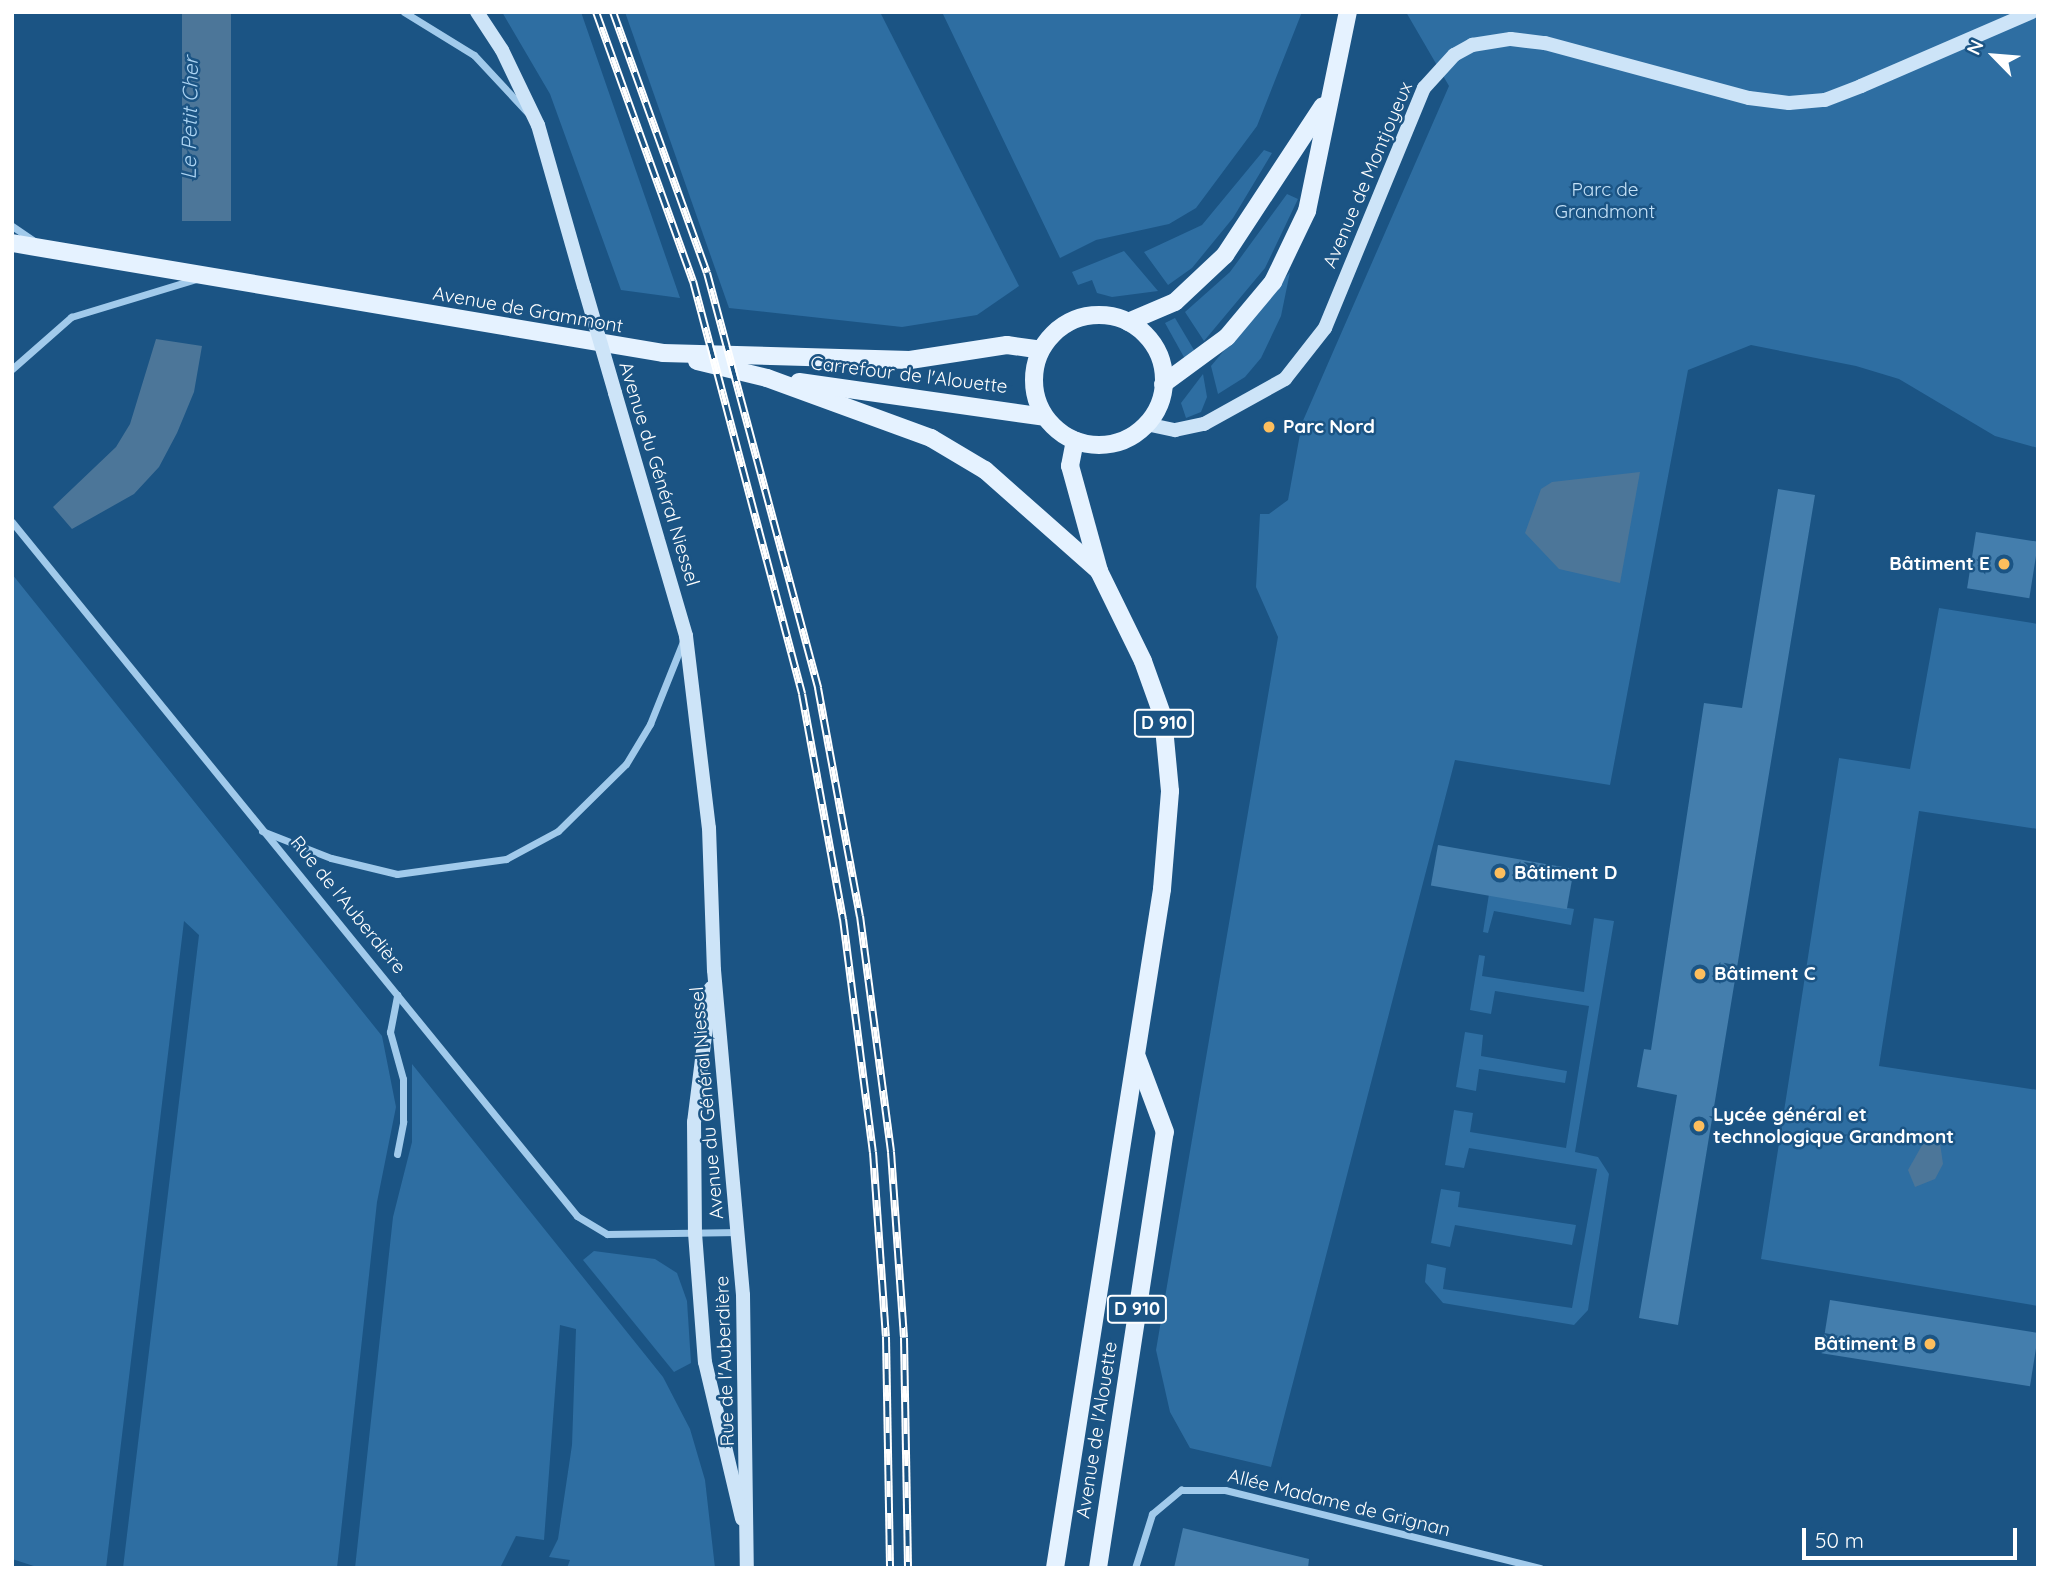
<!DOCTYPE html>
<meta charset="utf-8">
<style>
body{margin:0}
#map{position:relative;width:2050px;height:1580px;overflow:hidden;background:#1b5484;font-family:Quicksand,sans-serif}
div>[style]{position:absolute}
.green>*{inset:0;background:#2e6ea2}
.water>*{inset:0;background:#4c7699;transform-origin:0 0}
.building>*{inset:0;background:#447ead;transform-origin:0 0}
.street>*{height:7px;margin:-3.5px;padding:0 3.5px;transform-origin:3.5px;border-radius:3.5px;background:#a1caeb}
.secondary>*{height:14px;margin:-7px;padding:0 7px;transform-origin:7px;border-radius:7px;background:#cde4f8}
.primary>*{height:18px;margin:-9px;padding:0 9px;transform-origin:9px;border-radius:9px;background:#e5f2ff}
.primary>.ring{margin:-9px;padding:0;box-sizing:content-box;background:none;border:18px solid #e5f2ff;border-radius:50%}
.rail>*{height:8px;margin-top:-4px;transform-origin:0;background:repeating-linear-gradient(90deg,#1b5484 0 16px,#fff 0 32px);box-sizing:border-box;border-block:2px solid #fff}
.secondary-bridge>*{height:14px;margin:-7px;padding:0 7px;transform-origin:7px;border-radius:7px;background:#cde4f8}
.dots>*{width:19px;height:19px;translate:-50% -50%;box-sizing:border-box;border:4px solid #1b5484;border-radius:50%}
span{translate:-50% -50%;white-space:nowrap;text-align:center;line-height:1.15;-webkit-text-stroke:5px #1b5484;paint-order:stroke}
.shield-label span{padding:2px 5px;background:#1b5484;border:2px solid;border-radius:5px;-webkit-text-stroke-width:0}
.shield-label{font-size:18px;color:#fff;font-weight:700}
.street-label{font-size:19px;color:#fff}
.park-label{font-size:19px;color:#c6e2f8}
.poi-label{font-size:19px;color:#fff;font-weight:700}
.left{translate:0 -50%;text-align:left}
.right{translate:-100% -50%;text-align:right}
.water-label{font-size:21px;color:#acd4f3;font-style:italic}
.frame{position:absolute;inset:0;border:14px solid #fff;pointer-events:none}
.north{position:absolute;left:1959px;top:21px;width:70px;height:70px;-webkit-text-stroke:5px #1b5484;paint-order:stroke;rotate:295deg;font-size:19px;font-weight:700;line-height:28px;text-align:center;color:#fff}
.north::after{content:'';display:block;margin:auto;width:24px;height:32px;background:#fff;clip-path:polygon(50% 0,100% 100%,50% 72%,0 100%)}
.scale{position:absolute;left:1802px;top:1528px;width:215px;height:32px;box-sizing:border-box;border:4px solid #fff;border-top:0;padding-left:9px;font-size:21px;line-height:24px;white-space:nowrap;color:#fff;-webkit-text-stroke:5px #1b5484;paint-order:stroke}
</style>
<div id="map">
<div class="green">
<i style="clip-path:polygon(502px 12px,581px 12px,680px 298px,621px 290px,550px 94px)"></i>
<i style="clip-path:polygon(625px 12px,880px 12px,1019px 286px,977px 315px,902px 327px,729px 308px)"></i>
<i style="clip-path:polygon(942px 12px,1302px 12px,1257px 126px,1196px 208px,1169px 224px,1096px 240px,1060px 258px)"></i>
<i style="clip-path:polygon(1406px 12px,2038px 12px,2038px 448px,1995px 436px,1899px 379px,1856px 366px,1751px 345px,1688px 370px,1610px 785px,1455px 760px,1271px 1467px,1190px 1448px,1170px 1412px,1156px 1350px,1278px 637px,1256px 587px,1260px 514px,1269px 514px,1288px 500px,1302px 423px,1449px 86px)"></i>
<i style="clip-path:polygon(1264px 150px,1272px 153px,1233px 218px,1192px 268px,1168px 285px,1144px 252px,1202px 225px)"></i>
<i style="clip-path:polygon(1287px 194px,1298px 199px,1265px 268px,1204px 341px,1185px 312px,1230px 272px)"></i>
<i style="clip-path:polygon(1124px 251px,1158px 291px,1112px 297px,1097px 293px,1092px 280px,1078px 285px,1072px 272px)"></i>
<i style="clip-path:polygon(1290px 272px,1281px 316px,1261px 358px,1245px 377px,1218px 394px,1211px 366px)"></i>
<i style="clip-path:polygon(1175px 318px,1194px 350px,1185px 359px,1165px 323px)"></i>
<i style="clip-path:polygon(1203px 374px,1207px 397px,1201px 412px,1186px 418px,1181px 403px)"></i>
<i style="clip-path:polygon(12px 574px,382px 1036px,396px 1107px,377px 1202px,337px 1568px,123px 1568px,199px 935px,184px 921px,106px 1568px,40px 1568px,12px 1559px)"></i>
<i style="clip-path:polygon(1939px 608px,2038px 624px,2038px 829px,1919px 811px,1879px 1066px,2038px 1090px,2038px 1306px,1761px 1259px,1839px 758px,1910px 769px)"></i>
<i style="clip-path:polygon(1489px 894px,1574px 909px,1571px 925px,1494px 911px,1488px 933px,1483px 932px)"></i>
<i style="clip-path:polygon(1594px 918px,1614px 921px,1575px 1152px,1598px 1157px,1609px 1174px,1588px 1310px,1574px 1325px,1443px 1303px,1425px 1282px,1427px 1264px,1446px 1268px,1443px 1289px,1572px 1308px,1597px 1169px,1469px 1148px,1464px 1168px,1445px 1165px,1454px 1110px,1473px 1113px,1470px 1132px,1566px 1148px,1589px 1006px,1495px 991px,1491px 1014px,1470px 1010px,1479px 955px,1485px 956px,1482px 976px,1584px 992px)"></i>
<i style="clip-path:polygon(1465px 1032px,1483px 1035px,1481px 1056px,1567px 1071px,1565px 1083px,1479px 1069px,1476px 1091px,1456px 1087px)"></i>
<i style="clip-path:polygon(412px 1064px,663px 1377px,690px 1429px,705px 1480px,715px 1568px,567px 1568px,570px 1560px,549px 1557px,558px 1539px,572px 1445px,576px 1329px,560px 1325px,544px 1540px,516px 1536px,500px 1568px,355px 1568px,393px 1217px,412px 1142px)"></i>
<i style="clip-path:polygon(1441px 1189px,1460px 1192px,1458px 1207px,1576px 1225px,1572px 1245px,1455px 1225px,1450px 1247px,1431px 1243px)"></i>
<i style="clip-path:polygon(594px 1251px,655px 1259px,677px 1273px,687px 1301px,691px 1363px,674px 1372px,583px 1260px)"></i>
</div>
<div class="water">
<i style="left:182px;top:12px;width:49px;height:209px"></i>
<i style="clip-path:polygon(156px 339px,202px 346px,194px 392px,177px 433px,159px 467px,134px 494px,72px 529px,53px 507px,116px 447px,130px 424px)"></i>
<i style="clip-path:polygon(1640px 472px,1620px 583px,1559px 569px,1525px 533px,1541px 489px,1552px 482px)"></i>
<i style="clip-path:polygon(1925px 1140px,1940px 1143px,1943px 1164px,1935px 1179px,1915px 1187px,1908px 1170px)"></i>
</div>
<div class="building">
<i style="clip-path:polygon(1778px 489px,1815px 495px,1678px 1325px,1639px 1318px,1677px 1095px,1637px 1087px,1644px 1049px,1651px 1050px,1704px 703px,1742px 708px)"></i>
<i style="left:1976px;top:532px;width:63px;height:57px;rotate:9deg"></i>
<i style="left:1438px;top:845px;width:138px;height:41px;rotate:10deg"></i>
<i style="left:1830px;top:1300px;width:211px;height:54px;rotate:9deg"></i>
<i style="clip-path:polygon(1183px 1528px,1309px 1559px,1308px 1568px,1174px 1568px)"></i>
</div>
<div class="street">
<i style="left:404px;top:12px;width:82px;rotate:31.6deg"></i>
<i style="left:474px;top:55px;width:78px;rotate:47.1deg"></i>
<i style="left:12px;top:226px;width:27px;rotate:34deg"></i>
<i style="left:12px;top:369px;width:79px;rotate:-41.4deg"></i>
<i style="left:71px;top:317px;width:131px;rotate:-16.9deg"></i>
<i style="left:12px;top:522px;width:895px;rotate:50.85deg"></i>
<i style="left:577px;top:1216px;width:35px;rotate:31deg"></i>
<i style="left:607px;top:1234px;width:132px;rotate:-0.9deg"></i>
<i style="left:262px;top:831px;width:74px;rotate:21.4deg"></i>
<i style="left:331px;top:858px;width:68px;rotate:13.6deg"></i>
<i style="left:397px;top:874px;width:110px;rotate:-7.8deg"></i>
<i style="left:506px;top:859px;width:59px;rotate:-28.3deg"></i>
<i style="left:558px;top:831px;width:95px;rotate:-44.6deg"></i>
<i style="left:626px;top:764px;width:47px;rotate:-59deg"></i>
<i style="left:650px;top:724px;width:92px;rotate:-68.2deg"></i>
<i style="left:397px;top:1154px;width:33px;rotate:-79deg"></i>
<i style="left:403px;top:1122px;width:43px;rotate:-90deg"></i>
<i style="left:403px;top:1079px;width:49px;rotate:-105.5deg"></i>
<i style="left:390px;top:1032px;width:38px;rotate:-79deg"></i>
<i style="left:1135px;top:1568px;width:57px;rotate:-72.5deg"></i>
<i style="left:1152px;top:1514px;width:38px;rotate:-40deg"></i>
<i style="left:1181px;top:1490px;width:44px"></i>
<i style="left:1225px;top:1490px;width:325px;rotate:13.9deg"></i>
</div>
<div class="secondary">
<i style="left:477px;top:12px;width:45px;rotate:56.7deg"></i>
<i style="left:502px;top:50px;width:83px;rotate:64.4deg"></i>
<i style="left:538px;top:125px;width:167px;rotate:74.1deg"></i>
<i style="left:615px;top:393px;width:253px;rotate:73.7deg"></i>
<i style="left:686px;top:636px;width:193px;rotate:83.2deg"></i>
<i style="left:709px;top:828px;width:142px;rotate:88deg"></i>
<i style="left:714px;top:970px;width:326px;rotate:84.9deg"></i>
<i style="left:743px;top:1295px;width:273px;rotate:89.2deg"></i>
<i style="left:1146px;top:424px;width:30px;rotate:12deg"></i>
<i style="left:1175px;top:430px;width:30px;rotate:-12deg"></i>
<i style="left:1204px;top:424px;width:93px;rotate:-29.1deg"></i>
<i style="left:1285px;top:379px;width:65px;rotate:-51.9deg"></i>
<i style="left:1325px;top:328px;width:260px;rotate:-67.6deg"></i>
<i style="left:1424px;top:88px;width:45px;rotate:-47.7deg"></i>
<i style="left:1454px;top:55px;width:21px;rotate:-29deg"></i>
<i style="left:1472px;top:45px;width:39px;rotate:-9deg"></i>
<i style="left:1511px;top:39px;width:34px;rotate:7deg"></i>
<i style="left:1545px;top:43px;width:211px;rotate:15.1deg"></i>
<i style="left:1749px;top:98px;width:40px;rotate:7.1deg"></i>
<i style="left:1789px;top:103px;width:36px;rotate:-5deg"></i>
<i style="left:1825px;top:100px;width:39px;rotate:-21deg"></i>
<i style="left:1861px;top:86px;width:186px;rotate:-23.4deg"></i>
<i style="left:711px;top:988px;width:135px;rotate:97.2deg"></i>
<i style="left:694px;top:1122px;width:111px;rotate:89.5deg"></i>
<i style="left:695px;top:1233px;width:129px;rotate:85.6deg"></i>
<i style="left:705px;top:1362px;width:161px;rotate:76.7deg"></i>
</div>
<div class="primary">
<i style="left:12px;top:243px;width:660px;rotate:9.59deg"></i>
<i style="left:663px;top:353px;width:247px;rotate:1.6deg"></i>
<i style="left:910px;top:360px;width:98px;rotate:-8.8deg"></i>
<i style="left:1007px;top:345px;width:34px;rotate:8deg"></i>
<i class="ring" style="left:1034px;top:315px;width:112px;height:112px"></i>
<i style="left:1128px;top:322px;width:51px;rotate:-23.1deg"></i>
<i style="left:1175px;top:302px;width:69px;rotate:-43.2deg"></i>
<i style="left:1225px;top:255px;width:178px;rotate:-56.7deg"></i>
<i style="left:697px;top:361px;width:72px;rotate:13.7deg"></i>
<i style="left:767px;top:378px;width:175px;rotate:20.1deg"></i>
<i style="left:931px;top:438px;width:63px;rotate:30.7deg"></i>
<i style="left:985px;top:470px;width:152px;rotate:41.5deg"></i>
<i style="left:799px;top:382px;width:248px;rotate:8.1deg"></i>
<i style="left:1163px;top:384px;width:79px;rotate:-36.3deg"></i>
<i style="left:1227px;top:337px;width:72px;rotate:-50.1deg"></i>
<i style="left:1273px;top:282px;width:79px;rotate:-64.4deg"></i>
<i style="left:1307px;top:211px;width:203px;rotate:-78.4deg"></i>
<i style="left:1055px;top:1568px;width:687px;rotate:-81.04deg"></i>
<i style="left:1162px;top:889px;width:98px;rotate:-85.3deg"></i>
<i style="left:1170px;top:791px;width:74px;rotate:-95.4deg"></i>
<i style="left:1163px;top:717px;width:59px;rotate:-109.7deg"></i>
<i style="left:1143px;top:661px;width:100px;rotate:-116.1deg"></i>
<i style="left:1099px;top:571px;width:109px;rotate:-105.4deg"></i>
<i style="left:1070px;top:466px;width:26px;rotate:-79deg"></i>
<i style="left:1098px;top:1568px;width:441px;rotate:-81.3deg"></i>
<i style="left:1165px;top:1132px;width:80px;rotate:-110.5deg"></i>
</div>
<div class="rail">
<i style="left:596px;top:12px;width:286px;rotate:70.2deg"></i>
<i style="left:693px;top:281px;width:427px;rotate:75.2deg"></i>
<i style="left:802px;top:694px;width:229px;rotate:79.7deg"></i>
<i style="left:843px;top:919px;width:235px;rotate:82.7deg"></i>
<i style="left:873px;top:1152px;width:185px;rotate:86deg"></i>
<i style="left:886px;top:1337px;width:231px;rotate:89deg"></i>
<i style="left:613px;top:12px;width:277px;rotate:70.2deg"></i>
<i style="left:707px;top:273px;width:430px;rotate:75deg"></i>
<i style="left:818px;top:688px;width:232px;rotate:79.6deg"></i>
<i style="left:860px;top:916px;width:238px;rotate:82.5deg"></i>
<i style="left:891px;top:1152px;width:186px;rotate:86deg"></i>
<i style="left:904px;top:1338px;width:230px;rotate:89deg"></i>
</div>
<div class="secondary-bridge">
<i style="left:584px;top:286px;width:111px;rotate:73.8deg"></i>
</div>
<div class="dots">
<i style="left:1269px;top:427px;background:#fdbe5d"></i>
<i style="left:2004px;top:564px;background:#fdbe5d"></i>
<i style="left:1500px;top:873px;background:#fdbe5d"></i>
<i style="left:1700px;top:974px;background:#fdbe5d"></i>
<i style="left:1699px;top:1126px;background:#fdbe5d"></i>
<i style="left:1930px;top:1344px;background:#fdbe5d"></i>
</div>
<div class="shield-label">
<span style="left:1164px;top:723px">D 910</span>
<span style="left:1137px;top:1309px">D 910</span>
</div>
<div class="street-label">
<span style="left:1368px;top:175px;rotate:-67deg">Avenue de Montjoyeux</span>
<span style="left:528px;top:310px;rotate:10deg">Avenue de Grammont</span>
<span style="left:909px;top:375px;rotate:7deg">Carrefour de l'Alouette</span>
<span style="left:659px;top:474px;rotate:73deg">Avenue du Général Niessel</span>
<span style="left:348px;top:905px;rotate:51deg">Rue de l'Auberdière</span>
<span style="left:707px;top:1103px;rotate:-95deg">Avenue du Général Niessel</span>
<span style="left:725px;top:1361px;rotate:-92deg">Rue de l'Auberdière</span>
<span style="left:1097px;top:1430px;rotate:-81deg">Avenue de l'Alouette</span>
<span style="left:1339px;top:1503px;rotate:14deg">Allée Madame de Grignan</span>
</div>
<div class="park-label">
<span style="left:1605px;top:201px">Parc de<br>Grandmont</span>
</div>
<div class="poi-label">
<span class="left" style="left:1283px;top:427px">Parc Nord</span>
<span class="right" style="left:1990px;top:564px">Bâtiment E</span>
<span class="left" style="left:1514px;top:873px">Bâtiment D</span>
<span class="left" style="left:1714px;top:974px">Bâtiment C</span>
<span class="left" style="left:1713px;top:1126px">Lycée général et<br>technologique Grandmont</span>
<span class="right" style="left:1916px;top:1344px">Bâtiment B</span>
</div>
<div class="water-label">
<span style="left:189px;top:118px;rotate:-89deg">Le Petit Cher</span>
</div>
<div class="frame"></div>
<div class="north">N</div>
<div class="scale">50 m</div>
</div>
